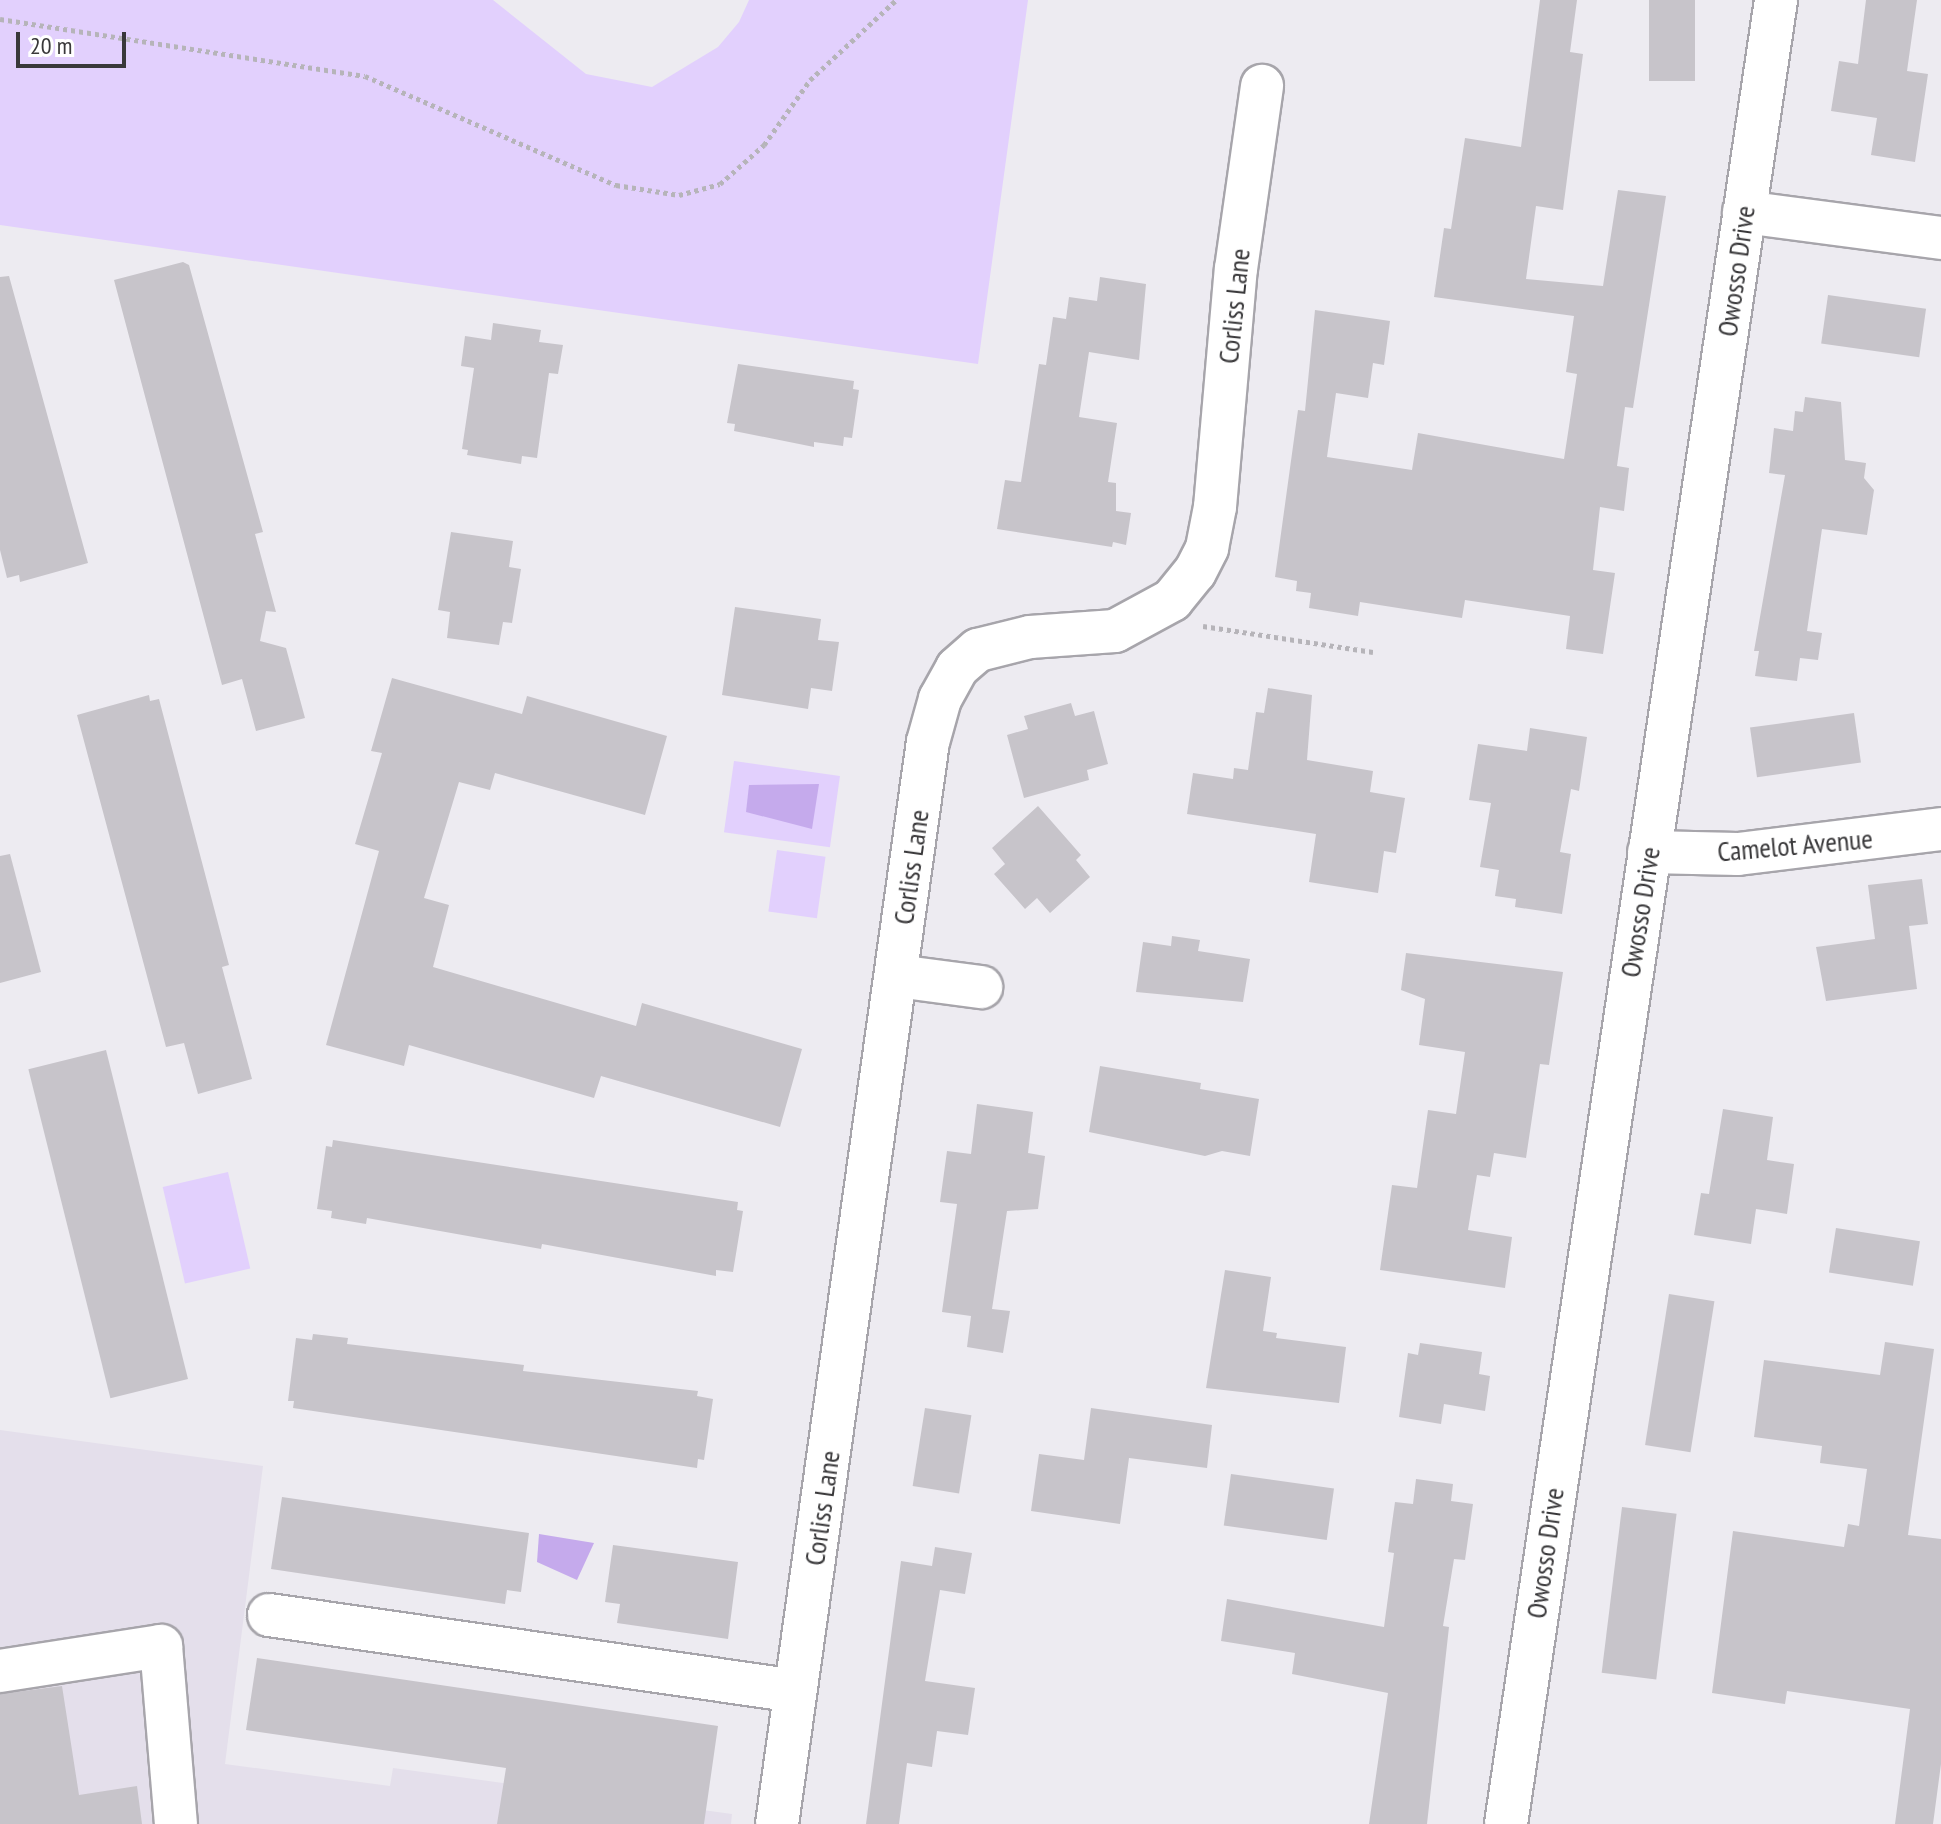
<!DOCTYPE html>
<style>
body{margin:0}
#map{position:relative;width:1941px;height:1824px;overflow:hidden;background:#edebf1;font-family:"PT Sans Narrow",sans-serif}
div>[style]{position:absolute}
.built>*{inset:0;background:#e4dfeb}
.green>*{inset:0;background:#e2d0fd;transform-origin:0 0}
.water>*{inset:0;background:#c5aaec}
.building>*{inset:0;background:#c7c4ca;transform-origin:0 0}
.path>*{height:5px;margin-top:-2.5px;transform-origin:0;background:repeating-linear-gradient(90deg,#b6b4b9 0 4px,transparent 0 8px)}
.roads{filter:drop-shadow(2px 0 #a7a5ab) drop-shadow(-2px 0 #a7a5ab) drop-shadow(0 2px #a7a5ab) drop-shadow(0 -2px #a7a5ab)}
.minor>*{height:42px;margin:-21px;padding:0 21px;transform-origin:21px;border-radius:21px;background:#fff}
span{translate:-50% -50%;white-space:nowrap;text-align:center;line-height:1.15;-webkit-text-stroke:6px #fff;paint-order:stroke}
.street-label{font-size:28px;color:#39383a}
.scale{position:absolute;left:16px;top:32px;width:110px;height:36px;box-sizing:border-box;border:4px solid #39383a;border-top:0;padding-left:10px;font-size:24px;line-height:28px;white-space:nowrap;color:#39383a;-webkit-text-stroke:6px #fff;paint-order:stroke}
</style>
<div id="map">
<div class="built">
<i style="clip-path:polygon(0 1430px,263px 1466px,225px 1764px,390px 1786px,393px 1768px,732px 1814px,731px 1824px,0 1824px)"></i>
</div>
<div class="green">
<i style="clip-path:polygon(0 0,493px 0,586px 74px,652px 87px,718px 47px,739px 22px,749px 0,1028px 0,978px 364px,0 225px)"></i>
<i style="left:734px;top:761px;width:107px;height:72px;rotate:8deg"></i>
<i style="left:777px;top:850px;width:49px;height:62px;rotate:8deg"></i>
<i style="left:228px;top:1172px;width:99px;height:67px;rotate:77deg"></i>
</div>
<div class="water">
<i style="clip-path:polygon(819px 784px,812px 829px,746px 812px,749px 785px)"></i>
<i style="clip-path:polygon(539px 1534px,594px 1543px,577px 1580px,537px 1562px)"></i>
</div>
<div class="building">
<i style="clip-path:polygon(1540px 0,1577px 0,1570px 52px,1583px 54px,1563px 210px,1536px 206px,1526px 279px,1603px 286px,1618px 190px,1666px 196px,1633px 408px,1625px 407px,1617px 466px,1629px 468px,1624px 511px,1600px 507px,1593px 570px,1615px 573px,1603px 654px,1566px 649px,1570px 616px,1465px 600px,1462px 618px,1360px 602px,1358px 616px,1309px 608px,1311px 593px,1296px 591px,1297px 581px,1275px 577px,1298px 410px,1305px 411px,1315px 310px,1390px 321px,1384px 365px,1373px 363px,1368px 398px,1336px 393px,1327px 457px,1412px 470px,1418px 433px,1564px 459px,1577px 374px,1566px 372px,1574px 316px,1434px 297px,1444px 228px,1451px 229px,1465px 138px,1521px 147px)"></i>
<i style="left:1649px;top:0;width:46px;height:81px"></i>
<i style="clip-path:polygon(1866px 0,1917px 0,1907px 71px,1928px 74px,1915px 162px,1871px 155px,1877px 118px,1831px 111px,1839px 61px,1858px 64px)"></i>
<i style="clip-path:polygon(183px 262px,189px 265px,263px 532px,255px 534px,276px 612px,266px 611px,260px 641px,286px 648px,305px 718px,256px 731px,242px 679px,222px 685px,114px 280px)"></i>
<i style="clip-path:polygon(9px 276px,88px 563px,20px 582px,19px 575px,7px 578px,0 550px,0 277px)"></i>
<i style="clip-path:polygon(1100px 277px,1146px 284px,1139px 360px,1089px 352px,1079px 417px,1117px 423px,1108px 482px,1116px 483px,1116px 511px,1131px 513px,1126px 545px,1113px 542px,1112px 547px,997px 529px,1005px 480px,1021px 482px,1039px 364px,1046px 365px,1053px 317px,1066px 319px,1069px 297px,1097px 301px)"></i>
<i style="left:1828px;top:295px;width:99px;height:49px;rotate:8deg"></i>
<i style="clip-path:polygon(493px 323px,541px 330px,539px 342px,563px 345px,558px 374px,549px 373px,537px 458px,522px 456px,521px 464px,467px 455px,468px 450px,462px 449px,474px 368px,461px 366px,465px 336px,491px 340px)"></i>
<i style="clip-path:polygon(738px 364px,854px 381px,853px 389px,859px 390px,852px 438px,844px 437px,843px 446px,814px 442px,814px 447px,734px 431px,735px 424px,727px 423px)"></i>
<i style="clip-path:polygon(1805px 397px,1841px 402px,1845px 460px,1866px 463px,1864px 478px,1874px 490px,1867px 535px,1822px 529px,1807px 631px,1822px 633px,1818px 660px,1800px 658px,1797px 681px,1755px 676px,1759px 651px,1754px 651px,1785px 475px,1769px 473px,1774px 428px,1793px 431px,1795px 411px,1803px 412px)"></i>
<i style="clip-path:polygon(451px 532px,513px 541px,509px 567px,521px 569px,512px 623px,503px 622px,499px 645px,447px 638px,450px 612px,438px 610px)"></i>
<i style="clip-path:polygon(735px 607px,821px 619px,818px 640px,839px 642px,832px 691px,811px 688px,808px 709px,722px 695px)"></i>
<i style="clip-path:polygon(392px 678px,522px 714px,527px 696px,667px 736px,645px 815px,495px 773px,490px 790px,459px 782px,424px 898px,449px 905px,433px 967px,636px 1026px,642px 1003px,802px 1049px,780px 1127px,601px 1076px,594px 1098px,409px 1045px,404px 1066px,326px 1045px,379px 851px,355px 844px,382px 753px,371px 751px)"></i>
<i style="clip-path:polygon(1268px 688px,1312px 695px,1307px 760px,1373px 771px,1370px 792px,1405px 798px,1396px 853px,1384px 851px,1378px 893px,1309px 882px,1316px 834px,1187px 814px,1193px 773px,1233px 779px,1234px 768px,1248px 770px,1256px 712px,1264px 713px)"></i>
<i style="clip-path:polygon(149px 695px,150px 701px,159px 699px,229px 965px,222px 967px,252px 1079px,198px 1094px,184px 1043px,166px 1047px,77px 715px)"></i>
<i style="clip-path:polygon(1071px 703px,1075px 716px,1094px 711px,1108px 764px,1087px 770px,1089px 780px,1024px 798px,1007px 735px,1028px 729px,1024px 716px)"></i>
<i style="left:1854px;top:713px;width:50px;height:105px;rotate:82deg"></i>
<i style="clip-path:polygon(1530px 728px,1587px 737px,1579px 791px,1571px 789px,1560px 852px,1571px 854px,1562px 914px,1515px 907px,1516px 899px,1495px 896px,1499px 870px,1480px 867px,1491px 803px,1469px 800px,1478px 744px,1527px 751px)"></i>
<i style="clip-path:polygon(1038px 806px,1081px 855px,1076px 860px,1090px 877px,1050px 913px,1037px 898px,1025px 909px,994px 874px,1005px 864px,992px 848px)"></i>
<i style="clip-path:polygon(10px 854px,41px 972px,0 983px,0 856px)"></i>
<i style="clip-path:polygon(1922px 879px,1928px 924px,1909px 926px,1917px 989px,1826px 1001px,1816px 947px,1875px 939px,1868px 885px)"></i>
<i style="clip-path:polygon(1172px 936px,1200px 940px,1198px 951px,1250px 959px,1243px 1002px,1136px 992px,1143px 942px,1171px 946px)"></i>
<i style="clip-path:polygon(1406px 953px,1563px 972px,1549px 1065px,1540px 1064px,1526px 1158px,1494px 1153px,1490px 1177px,1477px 1175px,1468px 1230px,1512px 1237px,1505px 1288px,1380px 1270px,1392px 1185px,1417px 1188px,1428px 1110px,1456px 1114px,1465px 1052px,1419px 1045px,1425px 999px,1401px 990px)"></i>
<i style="left:106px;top:1050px;width:339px;height:80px;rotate:76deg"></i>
<i style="clip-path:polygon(1100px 1066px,1201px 1083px,1200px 1089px,1259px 1099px,1250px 1156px,1222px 1151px,1205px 1156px,1089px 1132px)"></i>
<i style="clip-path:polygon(977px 1104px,1033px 1112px,1028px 1153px,1045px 1156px,1038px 1209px,1007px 1211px,992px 1309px,1010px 1311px,1003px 1353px,967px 1347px,971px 1316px,942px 1312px,957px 1204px,940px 1202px,947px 1151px,971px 1154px)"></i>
<i style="clip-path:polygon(1723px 1109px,1773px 1117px,1767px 1160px,1794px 1164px,1787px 1214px,1756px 1209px,1751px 1244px,1694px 1235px,1701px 1193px,1709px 1194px)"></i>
<i style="clip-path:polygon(333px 1140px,738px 1202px,737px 1210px,743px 1211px,733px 1272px,716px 1270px,716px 1276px,542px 1244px,541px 1249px,367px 1218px,366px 1224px,331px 1218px,332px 1211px,317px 1209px,326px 1146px,332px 1147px)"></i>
<i style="left:1836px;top:1228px;width:85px;height:45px;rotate:9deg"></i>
<i style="clip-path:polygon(1225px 1270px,1271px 1277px,1263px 1331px,1277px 1333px,1276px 1338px,1346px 1347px,1339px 1403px,1206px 1388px)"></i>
<i style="left:1669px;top:1294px;width:46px;height:153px;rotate:9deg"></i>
<i style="clip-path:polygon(313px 1334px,348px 1338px,347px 1344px,524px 1365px,523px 1371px,698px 1391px,697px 1396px,713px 1399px,704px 1460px,698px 1459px,697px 1468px,293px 1408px,294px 1401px,288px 1401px,296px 1338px,312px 1340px)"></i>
<i style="clip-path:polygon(1885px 1342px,1934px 1349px,1908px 1535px,1941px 1539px,1941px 1764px,1933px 1824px,1895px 1824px,1910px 1709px,1787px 1691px,1785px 1704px,1712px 1693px,1733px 1531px,1844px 1547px,1848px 1524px,1859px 1526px,1867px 1469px,1820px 1463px,1822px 1446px,1754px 1437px,1764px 1360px,1880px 1375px)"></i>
<i style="clip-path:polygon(1420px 1343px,1482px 1352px,1479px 1374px,1490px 1376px,1485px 1411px,1444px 1404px,1441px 1424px,1399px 1417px,1408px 1353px,1418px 1355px)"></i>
<i style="left:925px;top:1408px;width:47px;height:79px;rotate:9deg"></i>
<i style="clip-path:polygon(1091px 1408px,1212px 1425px,1207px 1468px,1129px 1458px,1120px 1524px,1031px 1511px,1039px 1454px,1084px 1460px)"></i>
<i style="left:1231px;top:1474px;width:104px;height:52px;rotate:8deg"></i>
<i style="clip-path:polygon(1416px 1479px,1453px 1484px,1451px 1501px,1473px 1504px,1465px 1560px,1454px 1559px,1443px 1626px,1449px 1627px,1427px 1824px,1369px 1824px,1388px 1693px,1292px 1674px,1295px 1653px,1221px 1641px,1227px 1599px,1384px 1627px,1394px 1553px,1388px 1552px,1395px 1502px,1413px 1504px)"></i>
<i style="clip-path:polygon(282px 1497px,529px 1533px,521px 1592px,507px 1590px,505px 1604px,271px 1569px)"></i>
<i style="left:1622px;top:1507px;width:55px;height:167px;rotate:7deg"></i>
<i style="clip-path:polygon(613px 1545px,738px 1562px,728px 1639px,617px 1623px,620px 1604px,605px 1602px)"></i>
<i style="clip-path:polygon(935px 1547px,972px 1553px,965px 1594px,940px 1590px,925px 1681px,975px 1688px,968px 1735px,937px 1731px,932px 1767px,907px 1763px,899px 1824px,866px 1824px,901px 1561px,932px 1566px)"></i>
<i style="clip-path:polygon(257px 1658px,718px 1726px,704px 1824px,497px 1824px,506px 1768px,246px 1730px)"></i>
<i style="clip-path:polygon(62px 1686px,79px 1795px,137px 1786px,142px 1824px,0 1824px,0 1694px)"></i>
</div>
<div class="path">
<i style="left:0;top:19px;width:369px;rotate:8.9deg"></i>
<i style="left:365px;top:76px;width:274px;rotate:23.5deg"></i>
<i style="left:616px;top:185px;width:64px;rotate:9deg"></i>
<i style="left:679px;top:195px;width:42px;rotate:-15deg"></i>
<i style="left:720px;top:184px;width:59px;rotate:-41.6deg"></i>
<i style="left:764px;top:145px;width:80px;rotate:-54.7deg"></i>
<i style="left:810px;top:80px;width:117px;rotate:-42.9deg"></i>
<i style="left:1203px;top:626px;width:172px;rotate:8.7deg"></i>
</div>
<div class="roads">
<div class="minor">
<i style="left:1744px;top:212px;width:199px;rotate:7.5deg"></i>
<i style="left:1649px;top:852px;width:89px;rotate:1.3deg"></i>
<i style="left:1738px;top:854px;width:205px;rotate:-7deg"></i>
<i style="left:897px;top:976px;width:85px;rotate:7.5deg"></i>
<i style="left:269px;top:1615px;width:532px;rotate:8.21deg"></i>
<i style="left:0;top:1671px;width:163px;rotate:-8.8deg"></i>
<i style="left:161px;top:1646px;width:179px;rotate:85.2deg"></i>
<i style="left:777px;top:1824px;width:1092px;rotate:-82.06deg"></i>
<i style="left:928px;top:742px;width:45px;rotate:-74.4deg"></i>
<i style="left:940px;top:699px;width:35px;rotate:-61deg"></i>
<i style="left:957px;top:668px;width:28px;rotate:-41deg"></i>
<i style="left:978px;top:650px;width:54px;rotate:-14deg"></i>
<i style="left:1030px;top:637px;width:85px;rotate:-4deg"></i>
<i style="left:1115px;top:631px;width:65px;rotate:-28.5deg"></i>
<i style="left:1172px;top:600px;width:36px;rotate:-51deg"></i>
<i style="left:1195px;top:572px;width:27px;rotate:-63deg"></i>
<i style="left:1207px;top:548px;width:42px;rotate:-79deg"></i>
<i style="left:1215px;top:507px;width:239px;rotate:-85deg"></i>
<i style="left:1236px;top:269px;width:185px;rotate:-81.9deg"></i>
<i style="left:1506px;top:1824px;width:1844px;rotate:-81.58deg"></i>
</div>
</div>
<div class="street-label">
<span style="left:1736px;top:271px;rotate:-82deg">Owosso Drive</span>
<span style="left:1234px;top:306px;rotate:-84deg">Corliss Lane</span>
<span style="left:1795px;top:845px;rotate:-5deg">Camelot Avenue</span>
<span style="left:911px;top:867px;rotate:-82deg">Corliss Lane</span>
<span style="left:1640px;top:912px;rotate:-81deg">Owosso Drive</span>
<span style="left:822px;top:1508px;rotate:-82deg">Corliss Lane</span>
<span style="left:1545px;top:1553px;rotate:-82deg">Owosso Drive</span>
</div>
<div class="scale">20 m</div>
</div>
